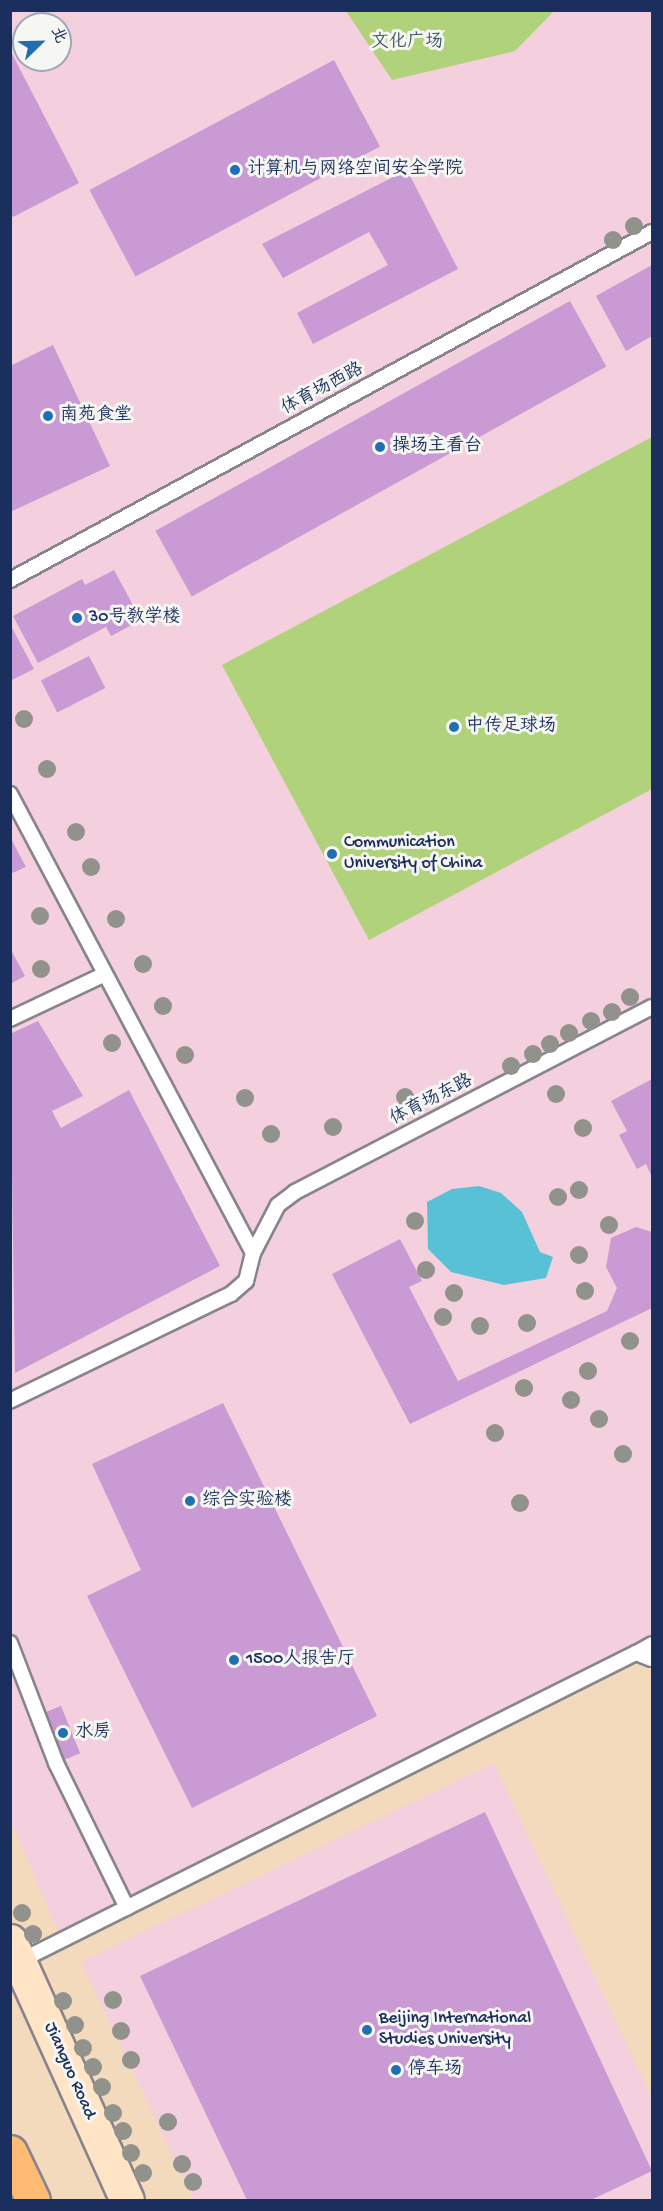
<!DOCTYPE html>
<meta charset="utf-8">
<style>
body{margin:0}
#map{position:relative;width:663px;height:2211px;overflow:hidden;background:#f3dabc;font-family:"Gochi Hand","LXGW WenKai TC",sans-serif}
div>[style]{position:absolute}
.built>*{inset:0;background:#f4cfdd}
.green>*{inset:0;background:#afd27a}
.water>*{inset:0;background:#59c1d6}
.building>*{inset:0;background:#c99ad3;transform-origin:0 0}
.roads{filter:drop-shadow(2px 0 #87848d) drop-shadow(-2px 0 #87848d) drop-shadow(0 2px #87848d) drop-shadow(0 -2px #87848d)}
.service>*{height:14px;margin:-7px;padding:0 7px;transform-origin:7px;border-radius:7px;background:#fff}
.secondary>*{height:33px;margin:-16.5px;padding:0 16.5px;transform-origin:16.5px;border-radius:16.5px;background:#ffe4c6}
.motorway>*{height:33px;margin:-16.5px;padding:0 16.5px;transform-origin:16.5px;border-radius:16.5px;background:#febb71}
.trees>*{width:18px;height:18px;margin:-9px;border-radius:50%;background:#91928c}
.dots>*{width:16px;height:16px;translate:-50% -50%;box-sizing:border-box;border:3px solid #f6f6f2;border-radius:50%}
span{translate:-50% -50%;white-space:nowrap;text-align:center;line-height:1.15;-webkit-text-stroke:6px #f6f6f2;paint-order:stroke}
.park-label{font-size:18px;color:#405865}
.poi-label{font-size:18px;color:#1b2f5e}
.left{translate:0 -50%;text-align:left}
.street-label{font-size:18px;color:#1b2f5e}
.frame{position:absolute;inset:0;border:12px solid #1b2f5e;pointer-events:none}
.north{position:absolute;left:12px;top:12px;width:60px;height:60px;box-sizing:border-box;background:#f6f6f2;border:2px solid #9ea6b7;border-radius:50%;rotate:67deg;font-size:16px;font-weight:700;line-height:24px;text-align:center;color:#1b2f5e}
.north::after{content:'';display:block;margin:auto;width:21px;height:27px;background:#1f6fb2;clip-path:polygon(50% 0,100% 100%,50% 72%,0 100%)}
</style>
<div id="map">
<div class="built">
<i style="clip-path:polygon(evenodd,10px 11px,652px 11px,652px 1649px,62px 1940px,10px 1819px,10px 11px,24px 24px,60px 24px,60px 60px,24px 60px,24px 24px)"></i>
<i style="clip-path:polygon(494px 1763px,652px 2098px,652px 2200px,194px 2200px,81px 1962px)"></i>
</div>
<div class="green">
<i style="clip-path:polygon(346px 11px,554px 11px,515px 51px,392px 80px)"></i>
<i style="clip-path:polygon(652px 437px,652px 789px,369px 940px,222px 665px)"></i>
</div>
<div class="water">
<i style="clip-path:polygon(479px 1186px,501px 1193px,522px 1212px,540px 1252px,553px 1257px,546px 1278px,504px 1285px,451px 1272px,428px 1249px,427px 1202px,452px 1189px)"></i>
</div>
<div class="building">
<i style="clip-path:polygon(10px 50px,79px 183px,13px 217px,10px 213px)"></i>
<i style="left:334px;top:60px;width:98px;height:277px;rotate:62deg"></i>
<i style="clip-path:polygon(407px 170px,458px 269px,313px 344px,297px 313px,388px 265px,369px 232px,283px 278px,262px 244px)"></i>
<i style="clip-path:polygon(652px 265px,652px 336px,626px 351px,596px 296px)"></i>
<i style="left:570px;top:301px;width:75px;height:474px;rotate:61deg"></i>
<i style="clip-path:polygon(53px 345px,110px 466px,10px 512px,10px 366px)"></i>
<i style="clip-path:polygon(114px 570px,141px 620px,111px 636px,106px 627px,38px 663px,13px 616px,82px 579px,85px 585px)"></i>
<i style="clip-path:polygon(10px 624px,34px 669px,10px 681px)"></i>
<i style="left:89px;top:656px;width:36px;height:54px;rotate:63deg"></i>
<i style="clip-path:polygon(10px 837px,26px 867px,10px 874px)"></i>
<i style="clip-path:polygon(10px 948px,25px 976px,10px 984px)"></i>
<i style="clip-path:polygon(38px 1021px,83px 1096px,52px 1111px,61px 1128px,129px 1090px,220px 1266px,15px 1373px,10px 1034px)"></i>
<i style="clip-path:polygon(652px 1079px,652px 1177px,646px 1164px,637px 1169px,619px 1135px,627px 1131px,611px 1101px)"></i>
<i style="clip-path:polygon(636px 1227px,652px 1232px,652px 1308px,410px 1424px,332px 1274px,400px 1239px,422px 1281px,409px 1287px,458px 1381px,607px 1311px,617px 1288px,606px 1267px,611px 1238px)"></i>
<i style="clip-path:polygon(223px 1403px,377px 1716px,192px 1808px,87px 1596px,141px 1570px,92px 1464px)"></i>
<i style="left:61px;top:1706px;width:51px;height:17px;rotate:68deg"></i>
<i style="clip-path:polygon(485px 1812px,652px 2171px,591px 2200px,247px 2200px,140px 1976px)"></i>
</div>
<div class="roads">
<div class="service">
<i style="left:10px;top:580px;width:730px;rotate:-28.46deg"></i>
<i style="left:10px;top:794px;width:519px;rotate:62.1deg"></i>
<i style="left:253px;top:1253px;width:29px;rotate:104deg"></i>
<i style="left:246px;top:1281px;width:20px;rotate:139deg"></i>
<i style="left:231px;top:1294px;width:246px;rotate:154.2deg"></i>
<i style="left:10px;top:1019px;width:105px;rotate:-25.3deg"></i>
<i style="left:253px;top:1253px;width:54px;rotate:-62.5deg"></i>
<i style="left:278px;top:1205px;width:21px;rotate:-37deg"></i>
<i style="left:295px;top:1192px;width:402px;rotate:-27.4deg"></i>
<i style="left:10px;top:1643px;width:129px;rotate:69deg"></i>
<i style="left:56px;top:1763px;width:161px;rotate:63.9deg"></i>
<i style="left:636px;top:1653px;width:18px;rotate:-29deg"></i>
<i style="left:20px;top:1961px;width:689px;rotate:-26.57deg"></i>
<i style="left:636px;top:1653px;width:17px;rotate:21deg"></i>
</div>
<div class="secondary">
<i style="left:10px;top:1941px;width:284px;rotate:65.7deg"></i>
</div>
<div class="motorway">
<i style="left:10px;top:2152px;width:53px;rotate:64.4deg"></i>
</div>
</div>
<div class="trees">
<i style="left:634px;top:226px"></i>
<i style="left:613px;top:240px"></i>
<i style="left:24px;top:719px"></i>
<i style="left:47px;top:769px"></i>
<i style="left:76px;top:832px"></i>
<i style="left:91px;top:867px"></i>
<i style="left:40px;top:916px"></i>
<i style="left:116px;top:919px"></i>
<i style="left:143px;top:964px"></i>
<i style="left:41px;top:969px"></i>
<i style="left:630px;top:997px"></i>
<i style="left:163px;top:1006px"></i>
<i style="left:612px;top:1012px"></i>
<i style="left:591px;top:1021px"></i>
<i style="left:569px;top:1033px"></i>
<i style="left:112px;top:1043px"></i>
<i style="left:550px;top:1044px"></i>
<i style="left:533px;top:1054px"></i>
<i style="left:185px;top:1055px"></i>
<i style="left:511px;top:1066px"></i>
<i style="left:556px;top:1094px"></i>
<i style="left:405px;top:1097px"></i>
<i style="left:245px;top:1098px"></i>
<i style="left:333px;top:1127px"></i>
<i style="left:583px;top:1128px"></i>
<i style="left:271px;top:1134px"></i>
<i style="left:579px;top:1190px"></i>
<i style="left:558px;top:1197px"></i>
<i style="left:415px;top:1221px"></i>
<i style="left:609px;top:1225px"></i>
<i style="left:579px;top:1255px"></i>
<i style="left:426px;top:1270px"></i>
<i style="left:585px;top:1291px"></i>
<i style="left:454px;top:1293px"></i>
<i style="left:443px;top:1317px"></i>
<i style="left:527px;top:1323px"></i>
<i style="left:480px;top:1326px"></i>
<i style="left:630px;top:1341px"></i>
<i style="left:588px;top:1371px"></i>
<i style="left:524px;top:1388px"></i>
<i style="left:571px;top:1400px"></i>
<i style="left:599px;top:1419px"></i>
<i style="left:495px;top:1433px"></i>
<i style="left:623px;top:1454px"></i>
<i style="left:520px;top:1503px"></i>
<i style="left:22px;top:1913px"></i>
<i style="left:33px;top:1934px"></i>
<i style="left:113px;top:2000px"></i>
<i style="left:63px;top:2001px"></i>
<i style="left:75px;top:2025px"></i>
<i style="left:121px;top:2031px"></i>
<i style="left:83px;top:2048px"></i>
<i style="left:131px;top:2060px"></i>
<i style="left:93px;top:2067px"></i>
<i style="left:102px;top:2087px"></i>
<i style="left:113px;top:2113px"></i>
<i style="left:168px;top:2122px"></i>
<i style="left:123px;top:2131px"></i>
<i style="left:131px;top:2153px"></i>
<i style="left:182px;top:2164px"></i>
<i style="left:143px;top:2173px"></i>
<i style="left:193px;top:2182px"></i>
</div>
<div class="dots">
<i style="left:235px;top:170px;background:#1f6fb2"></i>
<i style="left:48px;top:416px;background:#1f6fb2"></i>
<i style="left:380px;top:447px;background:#1f6fb2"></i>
<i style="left:77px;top:618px;background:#1f6fb2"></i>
<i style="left:454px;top:727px;background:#1f6fb2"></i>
<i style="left:332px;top:854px;background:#1f6fb2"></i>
<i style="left:190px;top:1501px;background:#1f6fb2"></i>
<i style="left:234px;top:1660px;background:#1f6fb2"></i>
<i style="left:63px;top:1733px;background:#1f6fb2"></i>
<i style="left:367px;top:2030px;background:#1f6fb2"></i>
<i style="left:396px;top:2070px;background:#1f6fb2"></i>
</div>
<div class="park-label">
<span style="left:407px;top:43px">文化广场</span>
</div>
<div class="poi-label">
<span class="left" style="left:247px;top:170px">计算机与网络空间安全学院</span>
<span class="left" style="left:60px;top:416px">南苑食堂</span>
<span class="left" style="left:392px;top:447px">操场主看台</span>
<span class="left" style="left:89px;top:618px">30号教学楼</span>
<span class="left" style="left:466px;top:727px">中传足球场</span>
<span class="left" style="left:344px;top:854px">Communication<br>University of China</span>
<span class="left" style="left:202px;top:1501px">综合实验楼</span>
<span class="left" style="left:246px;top:1660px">1500人报告厅</span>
<span class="left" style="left:75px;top:1733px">水房</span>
<span class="left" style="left:379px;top:2030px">Beijing International<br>Studies University</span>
<span class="left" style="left:408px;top:2070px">停车场</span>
</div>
<div class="street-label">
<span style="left:323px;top:390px;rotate:-28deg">体育场西路</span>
<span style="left:432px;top:1101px;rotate:-27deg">体育场东路</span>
<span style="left:69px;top:2071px;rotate:66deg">Jianguo Road</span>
</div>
<div class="frame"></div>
<div class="north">北</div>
</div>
